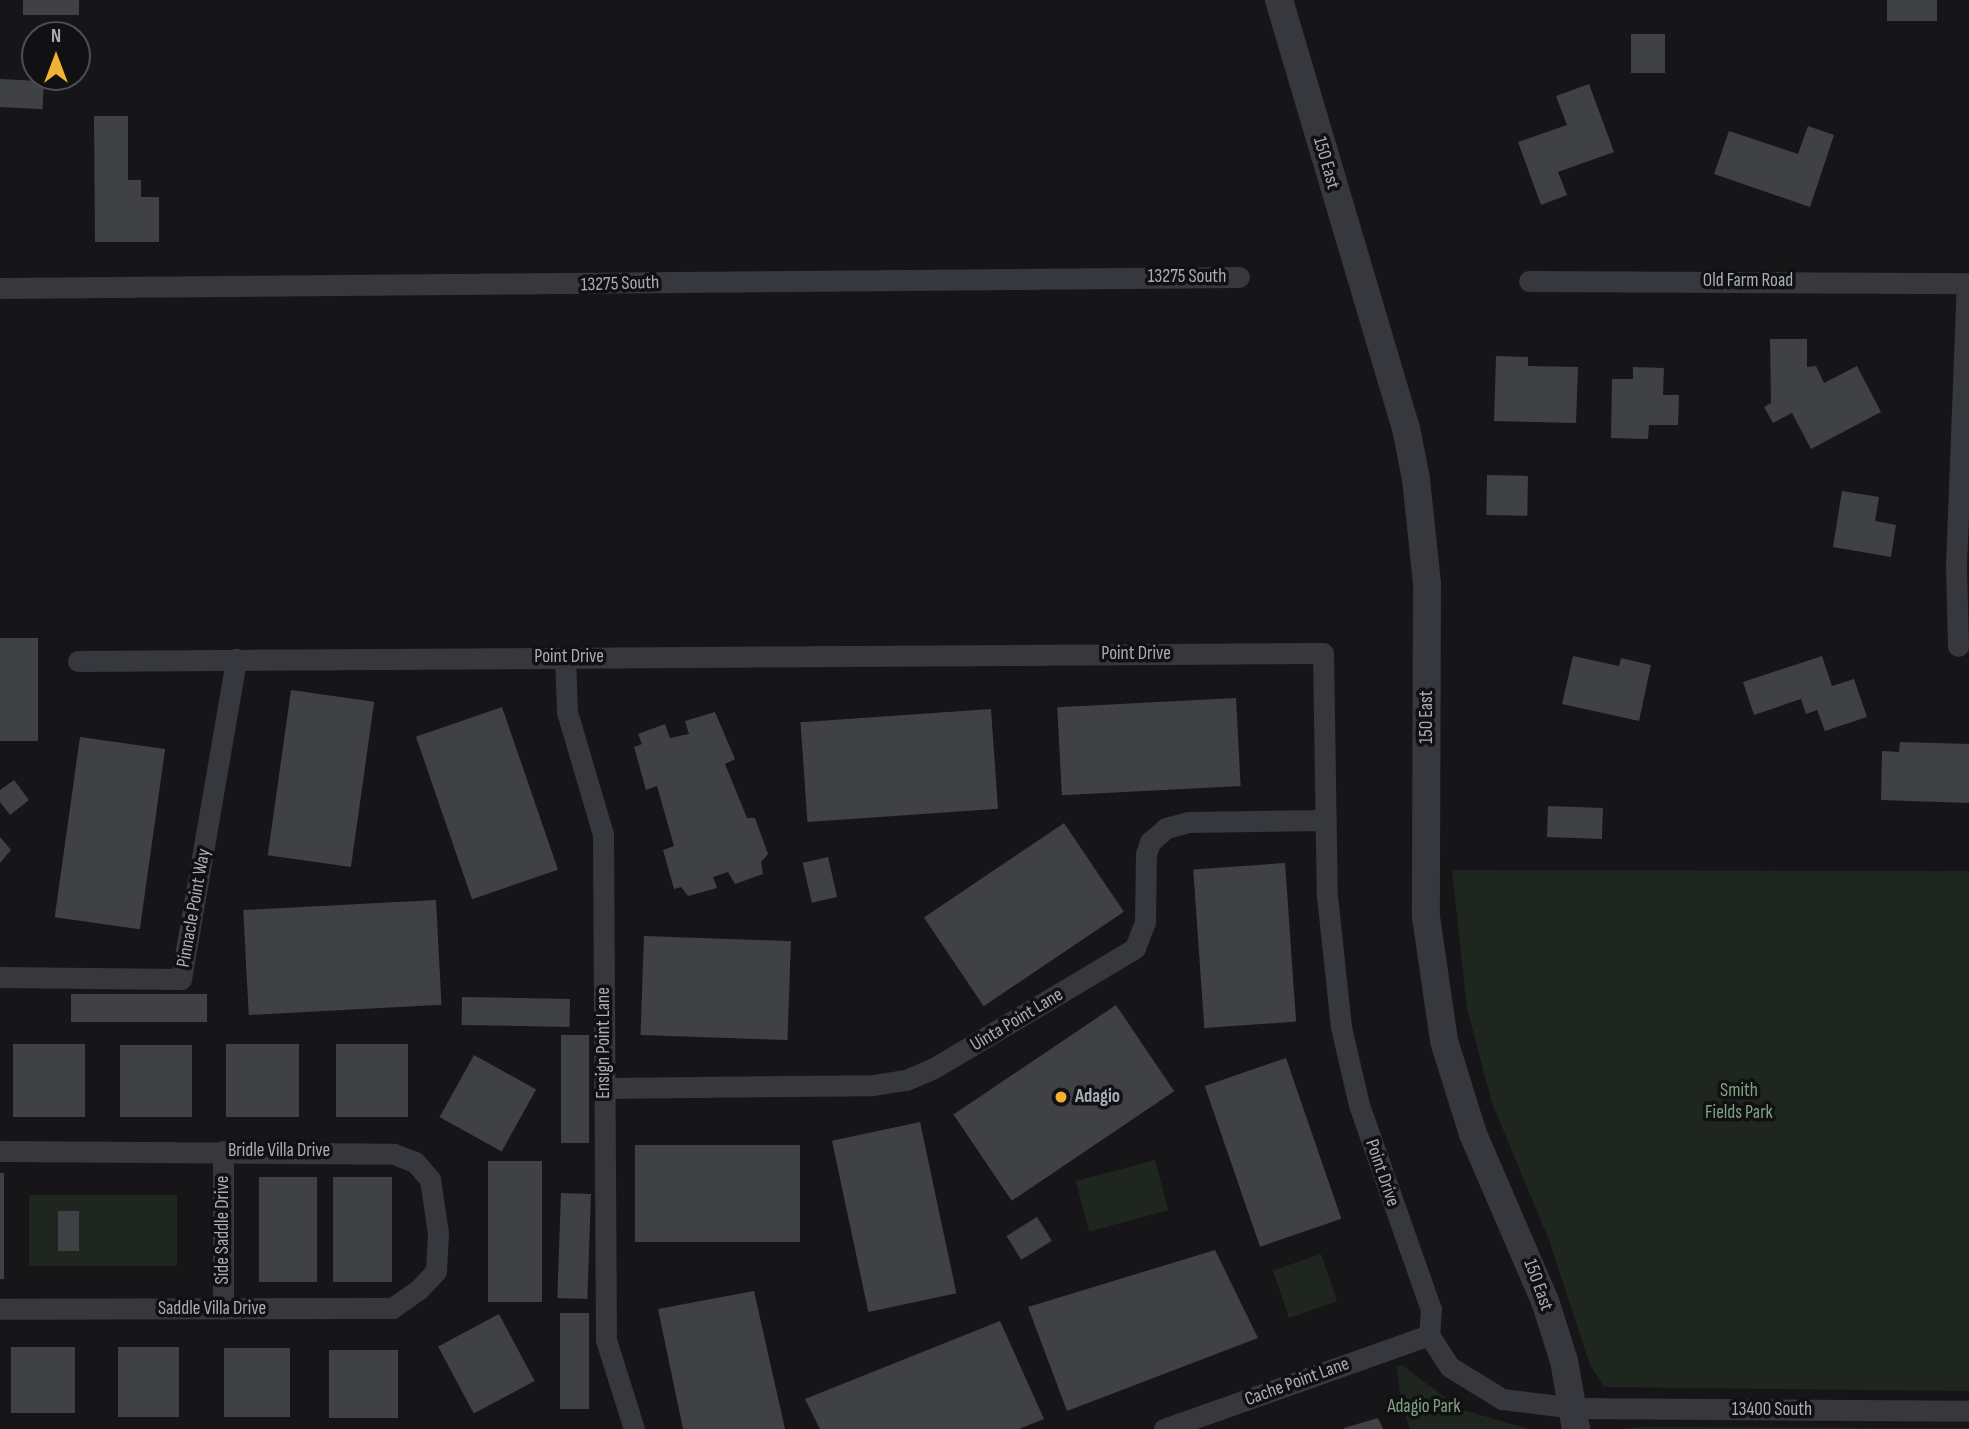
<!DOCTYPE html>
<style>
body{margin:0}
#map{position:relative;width:1969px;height:1429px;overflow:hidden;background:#161618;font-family:"Sofia Sans Condensed",sans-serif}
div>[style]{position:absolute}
.green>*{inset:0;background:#1e261f;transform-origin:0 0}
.building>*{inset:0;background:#404145;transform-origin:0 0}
.minor>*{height:21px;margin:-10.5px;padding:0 10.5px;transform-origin:10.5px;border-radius:10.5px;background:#37383d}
.tertiary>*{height:28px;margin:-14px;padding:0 14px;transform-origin:14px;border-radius:14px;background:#37383d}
.dots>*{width:19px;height:19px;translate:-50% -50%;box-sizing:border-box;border:4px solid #111113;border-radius:50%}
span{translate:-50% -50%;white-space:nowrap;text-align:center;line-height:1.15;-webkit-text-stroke:7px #111113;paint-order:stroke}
.street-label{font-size:19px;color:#a8adb8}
.park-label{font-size:19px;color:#7fa381}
.poi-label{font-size:19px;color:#a8adb8;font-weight:700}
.left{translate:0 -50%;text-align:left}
.north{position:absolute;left:21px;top:21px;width:70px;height:70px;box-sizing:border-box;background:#111113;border:2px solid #4d4f55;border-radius:50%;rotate:0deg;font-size:19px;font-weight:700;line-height:28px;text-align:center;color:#a8adb8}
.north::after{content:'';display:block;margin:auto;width:24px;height:32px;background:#f2b134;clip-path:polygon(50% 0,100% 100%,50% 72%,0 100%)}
</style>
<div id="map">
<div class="green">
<i style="clip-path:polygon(1452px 870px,1969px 871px,1969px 1391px,1604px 1387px,1590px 1365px,1549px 1240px,1492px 1103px,1467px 1008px)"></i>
<i style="left:1155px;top:1160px;width:52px;height:82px;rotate:75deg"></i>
<i style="left:29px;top:1195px;width:148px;height:71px"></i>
<i style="left:1321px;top:1254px;width:50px;height:51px;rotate:71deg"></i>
<i style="clip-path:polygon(1402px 1365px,1460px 1409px,1529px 1429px,1410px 1429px,1401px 1404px,1397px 1367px)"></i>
<i style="clip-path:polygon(1643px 1427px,1969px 1428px,1969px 1429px,1622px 1429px)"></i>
</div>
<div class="building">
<i style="left:23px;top:0;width:56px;height:15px"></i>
<i style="left:1887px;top:0;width:50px;height:21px"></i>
<i style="left:1631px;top:34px;width:34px;height:39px"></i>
<i style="left:0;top:79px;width:44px;height:28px;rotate:3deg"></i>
<i style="clip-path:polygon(1589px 84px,1614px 152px,1558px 172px,1567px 195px,1541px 205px,1518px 142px,1567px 125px,1556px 96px)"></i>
<i style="clip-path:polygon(94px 116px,128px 116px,128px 180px,141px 180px,141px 197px,159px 197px,159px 242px,95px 242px)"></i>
<i style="clip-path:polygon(1808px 126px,1834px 135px,1810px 207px,1714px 174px,1729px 131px,1798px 154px)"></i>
<i style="clip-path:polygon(1770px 339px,1807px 339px,1807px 367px,1816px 366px,1824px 383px,1857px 366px,1881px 412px,1811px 449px,1792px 413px,1773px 423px,1764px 407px,1771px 403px)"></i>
<i style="clip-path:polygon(1496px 356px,1528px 357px,1528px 366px,1578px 367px,1576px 423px,1494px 421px)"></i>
<i style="clip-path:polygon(1633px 367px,1664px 368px,1663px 395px,1679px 395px,1678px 425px,1649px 425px,1648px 439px,1611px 438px,1612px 379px,1633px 379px)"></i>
<i style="left:1487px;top:475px;width:41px;height:40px;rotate:1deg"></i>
<i style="clip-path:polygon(1842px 491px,1879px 497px,1875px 521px,1896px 525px,1891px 557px,1833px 547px)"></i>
<i style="left:0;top:638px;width:38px;height:103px"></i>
<i style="clip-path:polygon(1573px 656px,1619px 666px,1621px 658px,1651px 665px,1639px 721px,1562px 704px)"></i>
<i style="clip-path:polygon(1822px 656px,1832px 686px,1854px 679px,1867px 717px,1825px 731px,1817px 710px,1806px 714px,1801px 699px,1754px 715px,1743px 682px)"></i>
<i style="left:291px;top:690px;width:84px;height:167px;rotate:8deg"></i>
<i style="left:1236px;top:698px;width:88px;height:179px;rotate:87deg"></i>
<i style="left:502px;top:707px;width:172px;height:91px;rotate:71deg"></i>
<i style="left:991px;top:709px;width:100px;height:191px;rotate:86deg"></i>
<i style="clip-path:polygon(715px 712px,735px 759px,725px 764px,747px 818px,755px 818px,768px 854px,761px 862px,763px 874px,735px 884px,728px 872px,713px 877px,717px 888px,688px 896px,681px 887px,674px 889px,663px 850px,674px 846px,657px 786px,646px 790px,634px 747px,642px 744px,638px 734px,665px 724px,670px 738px,689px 734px,685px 721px)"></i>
<i style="left:80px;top:737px;width:86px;height:182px;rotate:8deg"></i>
<i style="clip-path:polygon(1900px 742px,1969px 744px,1969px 803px,1881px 800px,1882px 751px,1899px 752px)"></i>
<i style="clip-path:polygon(14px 780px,29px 800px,10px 815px,0 802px,0 790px)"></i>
<i style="left:1548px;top:806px;width:55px;height:31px;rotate:2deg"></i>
<i style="left:1064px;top:823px;width:107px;height:169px;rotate:56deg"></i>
<i style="clip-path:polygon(0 837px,11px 850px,0 863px)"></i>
<i style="left:828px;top:857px;width:41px;height:26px;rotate:77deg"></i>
<i style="left:1285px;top:863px;width:159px;height:92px;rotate:86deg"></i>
<i style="left:436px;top:900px;width:105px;height:193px;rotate:87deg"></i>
<i style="left:644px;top:936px;width:147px;height:99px;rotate:2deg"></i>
<i style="left:207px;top:994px;width:28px;height:136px;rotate:90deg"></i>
<i style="left:462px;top:997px;width:108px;height:28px;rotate:1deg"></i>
<i style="left:1116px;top:1005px;width:104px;height:196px;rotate:56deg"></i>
<i style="left:561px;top:1035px;width:28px;height:108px"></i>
<i style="left:13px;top:1044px;width:72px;height:73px"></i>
<i style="left:226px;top:1044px;width:73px;height:73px"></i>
<i style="left:336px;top:1044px;width:72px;height:73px"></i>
<i style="left:120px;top:1045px;width:72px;height:72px"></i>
<i style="left:474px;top:1055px;width:71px;height:71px;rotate:29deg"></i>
<i style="left:1286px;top:1058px;width:170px;height:86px;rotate:71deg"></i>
<i style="left:920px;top:1122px;width:175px;height:90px;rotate:78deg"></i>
<i style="left:635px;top:1145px;width:165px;height:97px"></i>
<i style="left:488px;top:1161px;width:54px;height:141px"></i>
<i style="left:0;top:1173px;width:4px;height:106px"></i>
<i style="left:259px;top:1177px;width:58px;height:105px"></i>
<i style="left:333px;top:1177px;width:59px;height:105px"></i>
<i style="left:561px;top:1193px;width:30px;height:105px;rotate:2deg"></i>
<i style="left:58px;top:1211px;width:21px;height:40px"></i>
<i style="left:1037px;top:1217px;width:28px;height:36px;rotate:58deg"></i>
<i style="clip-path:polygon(1215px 1250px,1258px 1338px,1067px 1411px,1028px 1307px)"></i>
<i style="clip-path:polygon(754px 1291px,785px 1429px,683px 1429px,658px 1309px)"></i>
<i style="left:560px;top:1313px;width:29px;height:96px"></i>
<i style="left:499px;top:1314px;width:76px;height:69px;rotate:62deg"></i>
<i style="clip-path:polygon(1000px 1321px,1044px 1419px,1019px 1429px,820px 1429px,805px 1399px)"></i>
<i style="left:11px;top:1347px;width:64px;height:66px"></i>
<i style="left:118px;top:1347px;width:61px;height:70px"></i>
<i style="left:224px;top:1348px;width:66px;height:69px"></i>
<i style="left:329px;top:1350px;width:69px;height:68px"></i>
<i style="clip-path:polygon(1378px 1418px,1383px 1429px,1344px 1429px,1344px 1428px)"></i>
</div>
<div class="minor">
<i style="left:1529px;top:281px;width:440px;rotate:0.3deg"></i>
<i style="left:0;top:288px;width:1239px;rotate:-0.51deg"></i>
<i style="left:1958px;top:646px;width:80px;rotate:-91.4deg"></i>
<i style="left:1956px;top:566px;width:283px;rotate:-87.8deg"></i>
<i style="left:565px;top:657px;width:55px;rotate:87.9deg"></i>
<i style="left:567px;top:712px;width:127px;rotate:73.6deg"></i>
<i style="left:603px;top:834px;width:506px;rotate:89.66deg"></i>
<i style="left:606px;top:1340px;width:93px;rotate:72.5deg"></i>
<i style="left:78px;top:661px;width:1245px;rotate:-0.37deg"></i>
<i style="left:1323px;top:653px;width:243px;rotate:89.1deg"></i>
<i style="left:1327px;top:896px;width:132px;rotate:83.9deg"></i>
<i style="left:1341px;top:1027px;width:80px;rotate:77deg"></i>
<i style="left:1359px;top:1105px;width:216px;rotate:70.6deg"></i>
<i style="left:1431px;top:1309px;width:26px;rotate:94deg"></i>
<i style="left:1429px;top:1335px;width:38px;rotate:57deg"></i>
<i style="left:1450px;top:1367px;width:61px;rotate:31.6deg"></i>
<i style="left:1502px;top:1399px;width:74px;rotate:7deg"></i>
<i style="left:1575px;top:1408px;width:394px;rotate:0.4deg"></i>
<i style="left:0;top:977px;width:181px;rotate:0.6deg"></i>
<i style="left:181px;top:979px;width:325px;rotate:-80.2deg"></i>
<i style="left:604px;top:1088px;width:269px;rotate:-0.6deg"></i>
<i style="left:873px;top:1085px;width:33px;rotate:-9deg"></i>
<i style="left:906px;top:1080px;width:30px;rotate:-23deg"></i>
<i style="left:934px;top:1068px;width:234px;rotate:-30.8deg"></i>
<i style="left:1135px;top:948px;width:28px;rotate:-69deg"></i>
<i style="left:1145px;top:922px;width:68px;rotate:-89.2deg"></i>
<i style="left:1146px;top:854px;width:13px;rotate:-72deg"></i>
<i style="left:1150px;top:842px;width:21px;rotate:-41deg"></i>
<i style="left:1166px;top:828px;width:23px;rotate:-15deg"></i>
<i style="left:1188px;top:822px;width:137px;rotate:-0.8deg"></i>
<i style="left:0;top:1151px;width:394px;rotate:0.4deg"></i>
<i style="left:394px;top:1154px;width:22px;rotate:21deg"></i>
<i style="left:415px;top:1162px;width:23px;rotate:49deg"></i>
<i style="left:430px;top:1179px;width:55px;rotate:81.6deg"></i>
<i style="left:438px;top:1233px;width:38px;rotate:93deg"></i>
<i style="left:436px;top:1271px;width:26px;rotate:133deg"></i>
<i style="left:418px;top:1290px;width:32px;rotate:145deg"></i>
<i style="left:392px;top:1308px;width:392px;rotate:179.9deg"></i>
<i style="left:223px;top:1151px;width:158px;rotate:90deg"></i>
<i style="left:1164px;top:1429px;width:281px;rotate:-19.5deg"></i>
</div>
<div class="tertiary">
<i style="left:1279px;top:0;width:446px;rotate:73.5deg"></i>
<i style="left:1406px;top:428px;width:52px;rotate:78.9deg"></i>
<i style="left:1416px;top:479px;width:105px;rotate:84deg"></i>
<i style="left:1427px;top:583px;width:334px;rotate:90.2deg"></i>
<i style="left:1426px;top:917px;width:125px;rotate:81.7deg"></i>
<i style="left:1444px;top:1041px;width:97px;rotate:72.7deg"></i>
<i style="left:1473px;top:1134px;width:182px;rotate:66.7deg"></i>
<i style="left:1545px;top:1301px;width:63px;rotate:72.4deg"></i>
<i style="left:1564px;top:1361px;width:69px;rotate:80deg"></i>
</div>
<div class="dots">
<i style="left:1061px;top:1097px;background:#f2b134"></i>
</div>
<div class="street-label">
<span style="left:1326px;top:163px;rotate:74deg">150 East</span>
<span style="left:1187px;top:277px">13275 South</span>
<span style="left:1748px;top:281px">Old Farm Road</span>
<span style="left:620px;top:284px;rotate:-2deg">13275 South</span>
<span style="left:1136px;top:654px">Point Drive</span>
<span style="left:569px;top:657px">Point Drive</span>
<span style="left:1427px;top:717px;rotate:-90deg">150 East</span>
<span style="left:194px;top:908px;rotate:-80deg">Pinnacle Point Way</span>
<span style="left:1017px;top:1020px;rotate:-31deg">Uinta Point Lane</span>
<span style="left:604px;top:1043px;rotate:-90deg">Ensign Point Lane</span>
<span style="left:279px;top:1151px">Bridle Villa Drive</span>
<span style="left:1382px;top:1173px;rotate:71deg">Point Drive</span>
<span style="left:223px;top:1230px;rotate:-90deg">Side Saddle Drive</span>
<span style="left:1538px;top:1285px;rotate:70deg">150 East</span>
<span style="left:212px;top:1309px">Saddle Villa Drive</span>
<span style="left:1297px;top:1382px;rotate:-20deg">Cache Point Lane</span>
<span style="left:1772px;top:1410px">13400 South</span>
</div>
<div class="park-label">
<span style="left:1739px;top:1102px">Smith<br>Fields Park</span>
<span style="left:1424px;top:1407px">Adagio Park</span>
</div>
<div class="poi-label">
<span class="left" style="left:1075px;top:1097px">Adagio</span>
</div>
<div class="north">N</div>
</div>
